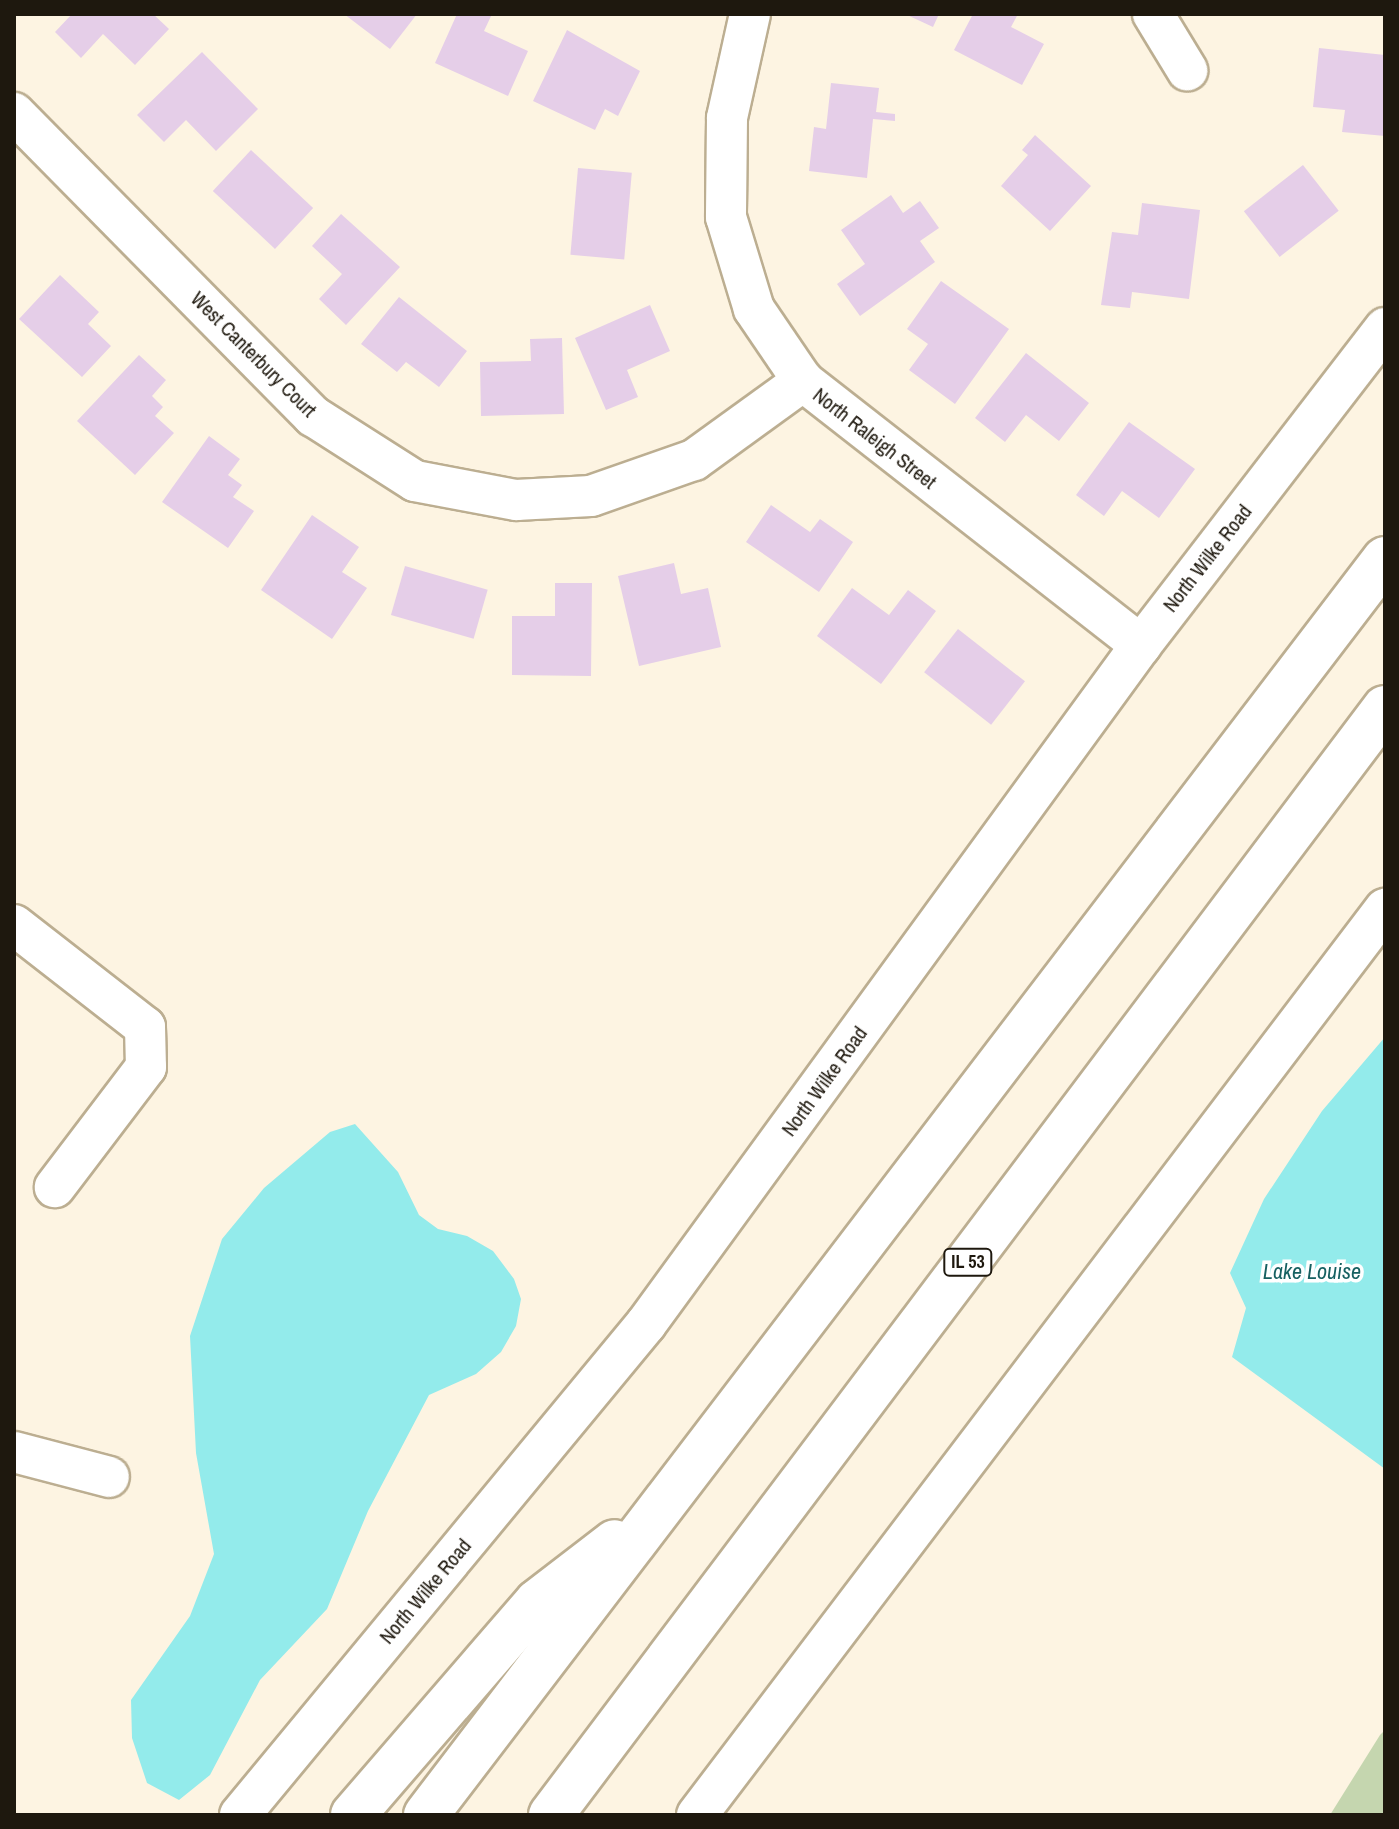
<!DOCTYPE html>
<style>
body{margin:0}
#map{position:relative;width:1399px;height:1829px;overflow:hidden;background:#fdf4e2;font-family:"Archivo Narrow",sans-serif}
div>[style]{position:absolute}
.green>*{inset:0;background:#c5d6af}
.water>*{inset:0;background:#93ebeb}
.building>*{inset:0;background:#e5cee8;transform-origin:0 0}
.roads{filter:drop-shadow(2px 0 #bcae91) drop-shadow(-2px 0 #bcae91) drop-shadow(0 2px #bcae91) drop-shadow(0 -2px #bcae91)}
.minor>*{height:40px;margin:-20px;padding:0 20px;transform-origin:20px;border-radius:20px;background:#fff}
.highway>*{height:44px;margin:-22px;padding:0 22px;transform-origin:22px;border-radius:22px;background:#fff}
span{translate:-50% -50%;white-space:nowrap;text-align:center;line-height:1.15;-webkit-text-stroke:7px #fff;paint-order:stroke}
.shield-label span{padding:2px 6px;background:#fff;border:2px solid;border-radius:6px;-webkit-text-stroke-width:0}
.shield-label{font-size:18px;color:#1e180e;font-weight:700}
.street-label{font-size:20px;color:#1e180e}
.water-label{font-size:22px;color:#166061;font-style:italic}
.frame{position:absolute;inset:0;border:16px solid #1e180e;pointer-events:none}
</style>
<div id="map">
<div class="green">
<i style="clip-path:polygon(1385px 1730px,1385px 1815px,1330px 1815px,1380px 1735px)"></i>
</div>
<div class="water">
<i style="clip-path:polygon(1385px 1037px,1385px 1469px,1232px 1357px,1246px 1308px,1230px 1273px,1264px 1199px,1322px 1111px)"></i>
<i style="clip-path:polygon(355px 1124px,398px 1172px,419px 1215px,438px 1229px,467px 1236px,493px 1251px,514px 1279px,521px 1299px,516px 1326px,501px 1352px,476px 1374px,429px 1395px,368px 1511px,327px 1609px,260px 1680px,210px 1775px,179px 1800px,147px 1783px,132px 1738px,131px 1700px,190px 1616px,214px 1554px,196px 1453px,190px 1336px,222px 1239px,264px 1188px,330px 1132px)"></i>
</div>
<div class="building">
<i style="clip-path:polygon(72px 14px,153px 14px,169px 29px,135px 65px,103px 34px,81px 58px,55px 32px)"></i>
<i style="clip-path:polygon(344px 14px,417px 14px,390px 49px)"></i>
<i style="clip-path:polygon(457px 14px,492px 14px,484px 31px,528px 51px,508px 96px,435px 63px)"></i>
<i style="clip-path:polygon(905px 14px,939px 14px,933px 27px)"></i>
<i style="clip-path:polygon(973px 14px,1018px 14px,1011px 27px,1044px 44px,1022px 85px,954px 50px)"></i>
<i style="clip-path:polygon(567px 30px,640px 71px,618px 116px,605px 109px,595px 130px,533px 101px)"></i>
<i style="clip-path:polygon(1319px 48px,1385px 55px,1385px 136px,1342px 132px,1345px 110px,1313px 107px)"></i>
<i style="clip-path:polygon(202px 52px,258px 109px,216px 151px,186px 120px,164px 142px,137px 115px)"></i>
<i style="clip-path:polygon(831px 83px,879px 88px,876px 112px,895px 114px,895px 121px,873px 119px,867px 178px,809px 171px,814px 127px,826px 129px)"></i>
<i style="clip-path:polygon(1035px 135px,1091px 186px,1050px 231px,1001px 186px,1028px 155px,1022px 150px)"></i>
<i style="left:251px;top:150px;width:85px;height:56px;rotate:43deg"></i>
<i style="left:1303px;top:165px;width:58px;height:75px;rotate:52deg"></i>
<i style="left:578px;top:168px;width:54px;height:87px;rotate:5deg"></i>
<i style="clip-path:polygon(891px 195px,903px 213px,920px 201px,939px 228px,920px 241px,935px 262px,860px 316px,837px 284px,865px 264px,841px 230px)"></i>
<i style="clip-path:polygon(1142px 203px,1200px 210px,1189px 299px,1132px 292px,1130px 308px,1101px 305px,1112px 232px,1138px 235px)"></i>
<i style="clip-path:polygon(341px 214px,400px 267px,346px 325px,319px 299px,342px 274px,312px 246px)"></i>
<i style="clip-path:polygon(60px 275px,99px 312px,88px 324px,111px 346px,82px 377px,19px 319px)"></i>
<i style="clip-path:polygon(941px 281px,1009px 329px,955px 404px,909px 370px,928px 344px,907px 329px)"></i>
<i style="clip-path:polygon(399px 297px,467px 351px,439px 387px,406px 362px,397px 372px,361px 344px)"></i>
<i style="clip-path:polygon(650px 305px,670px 351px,627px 370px,638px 397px,606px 410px,575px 338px)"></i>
<i style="clip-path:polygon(562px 338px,564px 414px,481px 416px,480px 362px,531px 361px,530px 339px)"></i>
<i style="clip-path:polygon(1026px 353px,1089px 403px,1059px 441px,1026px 415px,1005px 442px,975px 418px)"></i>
<i style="clip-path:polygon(139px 355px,166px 380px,152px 396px,163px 407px,155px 416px,174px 433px,135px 475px,77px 421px)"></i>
<i style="clip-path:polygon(1129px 422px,1195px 469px,1159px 518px,1122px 491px,1104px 516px,1076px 495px)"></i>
<i style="clip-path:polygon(209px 436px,240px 459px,228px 475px,242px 485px,233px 497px,254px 511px,228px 548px,162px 502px)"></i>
<i style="clip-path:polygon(771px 505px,810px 532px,820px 519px,853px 542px,819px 592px,746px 542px)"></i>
<i style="clip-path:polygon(312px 515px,359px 547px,342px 572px,367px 588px,332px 639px,261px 590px)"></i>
<i style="clip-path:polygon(674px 563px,681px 594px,708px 588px,721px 647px,639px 666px,618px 576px)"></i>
<i style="left:405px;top:566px;width:86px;height:51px;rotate:16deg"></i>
<i style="clip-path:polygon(555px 583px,592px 583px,591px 676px,512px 675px,512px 616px,555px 616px)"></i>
<i style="clip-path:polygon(852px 588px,889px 615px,908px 590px,936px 611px,881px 684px,817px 636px)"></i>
<i style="left:958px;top:629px;width:85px;height:55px;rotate:38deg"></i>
</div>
<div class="roads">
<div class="minor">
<i style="left:750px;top:14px;width:107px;rotate:102.5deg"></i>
<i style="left:727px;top:118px;width:99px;rotate:90.6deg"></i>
<i style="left:726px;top:217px;width:96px;rotate:73.1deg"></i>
<i style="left:754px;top:309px;width:87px;rotate:55.8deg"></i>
<i style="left:803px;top:381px;width:429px;rotate:38deg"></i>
<i style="left:1153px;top:14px;width:66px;rotate:58.7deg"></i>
<i style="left:14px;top:113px;width:426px;rotate:45.4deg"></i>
<i style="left:313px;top:416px;width:121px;rotate:32.5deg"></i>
<i style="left:415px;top:481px;width:103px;rotate:10.7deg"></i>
<i style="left:516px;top:500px;width:75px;rotate:-3.1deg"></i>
<i style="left:591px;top:496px;width:109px;rotate:-19.3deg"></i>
<i style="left:694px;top:460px;width:135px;rotate:-35.9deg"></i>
<i style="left:14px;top:925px;width:166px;rotate:37.9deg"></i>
<i style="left:145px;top:1027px;width:40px;rotate:88.6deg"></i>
<i style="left:146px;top:1067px;width:151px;rotate:127.2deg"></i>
<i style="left:14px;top:1452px;width:98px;rotate:14.7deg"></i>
<i style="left:240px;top:1815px;width:637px;rotate:-50.41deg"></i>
<i style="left:646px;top:1324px;width:840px;rotate:-53.91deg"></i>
<i style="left:1141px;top:645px;width:400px;rotate:-52.4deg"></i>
<i style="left:697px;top:1815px;width:1138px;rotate:-52.79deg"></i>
</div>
<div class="highway">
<i style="left:353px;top:1815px;width:281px;rotate:-49.2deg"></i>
<i style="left:537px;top:1602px;width:98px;rotate:-37.6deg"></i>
<i style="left:426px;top:1815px;width:1580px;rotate:-52.64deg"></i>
<i style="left:551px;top:1815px;width:1386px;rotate:-53.01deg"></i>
</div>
</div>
<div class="shield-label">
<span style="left:968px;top:1262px">IL 53</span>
</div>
<div class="street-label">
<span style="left:254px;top:354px;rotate:45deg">West Canterbury Court</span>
<span style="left:875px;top:438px;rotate:38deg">North Raleigh Street</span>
<span style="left:1207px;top:558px;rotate:-52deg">North Wilke Road</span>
<span style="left:824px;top:1081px;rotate:-54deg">North Wilke Road</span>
<span style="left:425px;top:1591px;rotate:-50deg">North Wilke Road</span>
</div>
<div class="water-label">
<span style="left:1312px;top:1272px">Lake Louise</span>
</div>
<div class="frame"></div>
</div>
